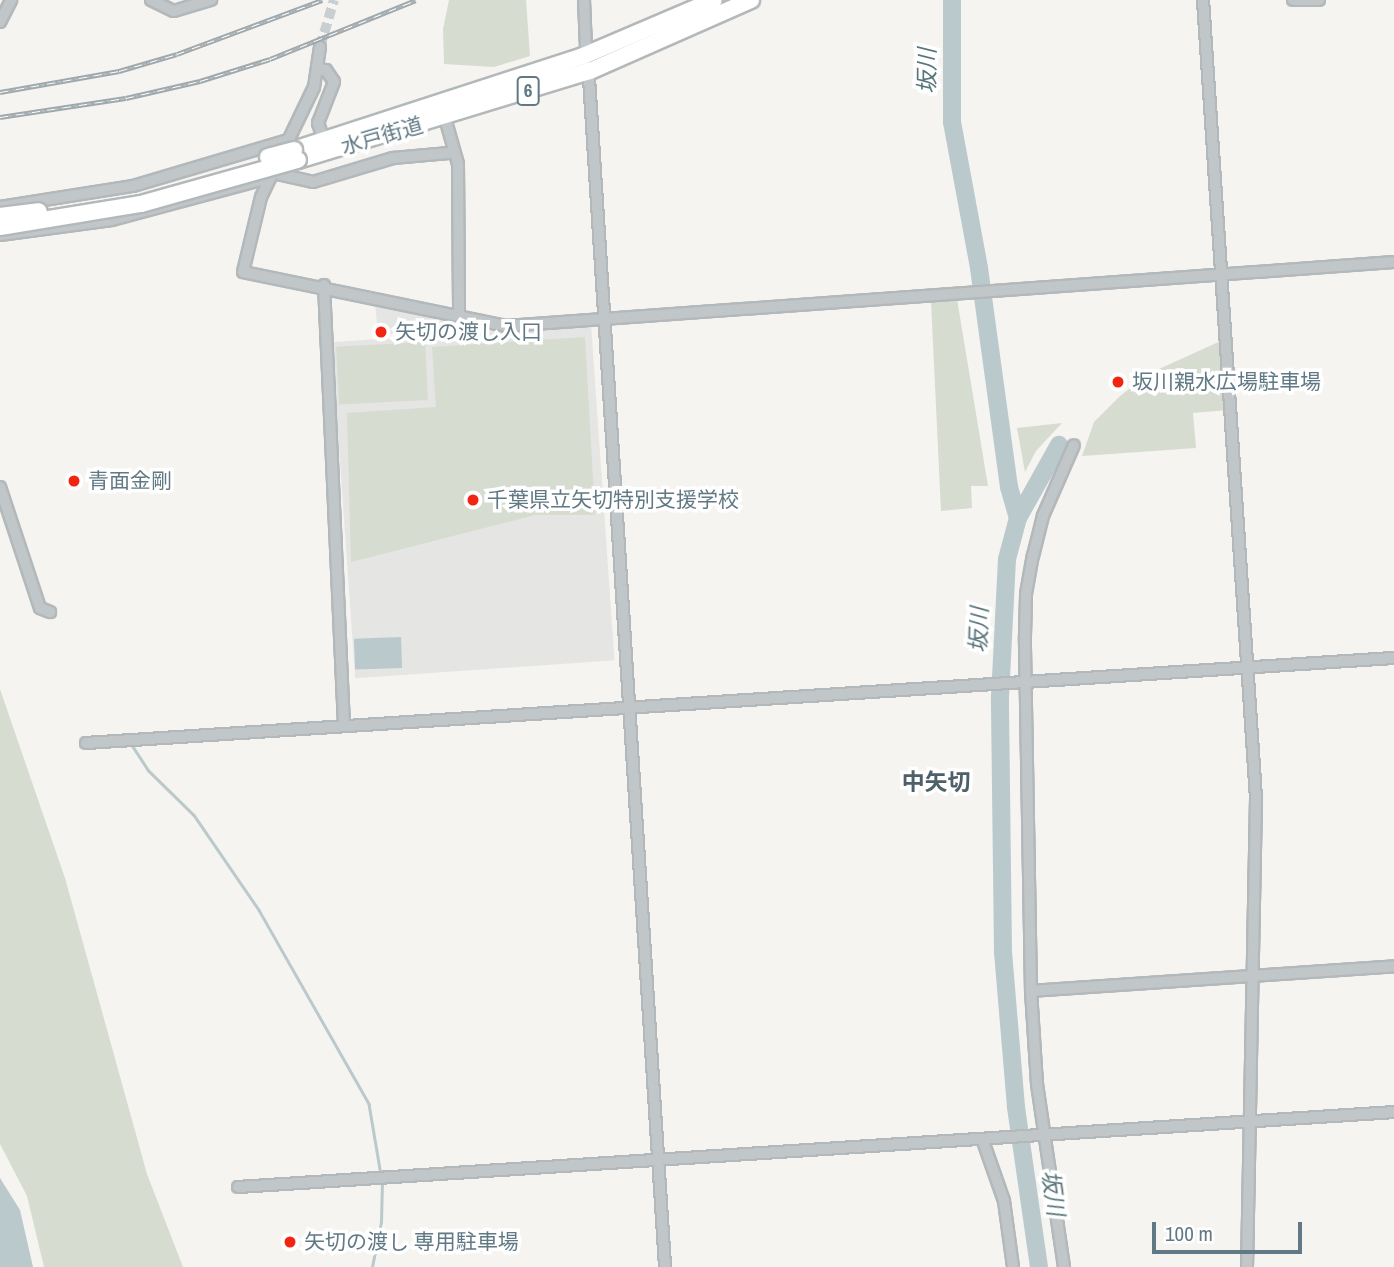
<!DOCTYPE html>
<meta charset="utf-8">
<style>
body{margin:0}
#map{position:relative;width:1394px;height:1267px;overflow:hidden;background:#f5f4f0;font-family:"Archivo Narrow","Noto Sans JP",sans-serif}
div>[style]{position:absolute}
.built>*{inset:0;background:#e5e5e3;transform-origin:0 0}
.green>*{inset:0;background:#d6dcd0;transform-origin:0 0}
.water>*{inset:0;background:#bac9cc;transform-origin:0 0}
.stream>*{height:2.5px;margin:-1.25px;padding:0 1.25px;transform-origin:1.25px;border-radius:1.25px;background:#bac9cc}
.river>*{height:18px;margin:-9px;padding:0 9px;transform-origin:9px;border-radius:9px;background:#bac9cc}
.minor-tunnel>*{height:10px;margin-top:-5px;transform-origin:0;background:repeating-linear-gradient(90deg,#c9cfd0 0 10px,transparent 0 15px)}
.roads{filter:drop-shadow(2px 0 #b3b8ba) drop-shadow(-2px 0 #b3b8ba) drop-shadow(0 2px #b3b8ba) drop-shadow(0 -2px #b3b8ba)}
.minor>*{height:10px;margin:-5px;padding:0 5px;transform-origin:5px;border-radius:5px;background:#c1c6c9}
.highway>*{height:16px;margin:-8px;padding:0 8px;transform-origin:8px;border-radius:8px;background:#fff}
.rail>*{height:5px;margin-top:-2.5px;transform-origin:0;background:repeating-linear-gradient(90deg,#fff 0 8px,#9fa8ac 0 16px);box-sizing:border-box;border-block:2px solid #9fa8ac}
.bridges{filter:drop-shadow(2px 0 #b3b8ba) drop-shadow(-2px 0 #b3b8ba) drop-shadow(0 2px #b3b8ba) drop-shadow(0 -2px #b3b8ba)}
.highway-bridge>*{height:16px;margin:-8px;padding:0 8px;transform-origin:8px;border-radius:8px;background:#fff}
.dots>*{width:19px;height:19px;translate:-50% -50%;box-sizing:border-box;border:4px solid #fff;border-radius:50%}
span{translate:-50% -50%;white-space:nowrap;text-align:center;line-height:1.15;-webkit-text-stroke:7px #fff;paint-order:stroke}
.shield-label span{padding:2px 5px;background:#fff;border:2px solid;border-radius:5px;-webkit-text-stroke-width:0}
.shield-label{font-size:19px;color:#617984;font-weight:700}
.street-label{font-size:21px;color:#617984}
.poi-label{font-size:21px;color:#617984}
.left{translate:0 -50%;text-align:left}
.water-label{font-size:23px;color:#58767a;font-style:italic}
.neighbourhood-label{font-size:23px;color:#4f6168;font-weight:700}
.scale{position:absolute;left:1152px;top:1222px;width:150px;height:32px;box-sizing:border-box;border:4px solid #617984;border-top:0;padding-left:9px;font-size:21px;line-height:24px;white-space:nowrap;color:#617984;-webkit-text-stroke:5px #fff;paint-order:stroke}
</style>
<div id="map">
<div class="built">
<i style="clip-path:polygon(375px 303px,450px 318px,452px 330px,378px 335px)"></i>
<i style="left:591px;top:324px;width:337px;height:260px;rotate:86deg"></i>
</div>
<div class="green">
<i style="clip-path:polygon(449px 0,526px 0,530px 56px,494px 67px,444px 64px,443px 29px)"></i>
<i style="clip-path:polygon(957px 299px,988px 486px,971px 486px,972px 508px,941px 511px,931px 301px)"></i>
<i style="clip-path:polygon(585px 337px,595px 515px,535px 515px,351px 562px,347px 413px,436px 407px,432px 347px)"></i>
<i style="clip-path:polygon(1223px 340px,1228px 410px,1193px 413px,1196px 448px,1082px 456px,1094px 422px,1119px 397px,1148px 374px)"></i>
<i style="left:425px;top:342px;width:58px;height:89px;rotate:87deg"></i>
<i style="clip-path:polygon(1062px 423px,1036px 451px,1025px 472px,1017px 428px)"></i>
<i style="clip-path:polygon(0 689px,65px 878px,147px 1174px,183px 1267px,44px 1267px,27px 1196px,0 1144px)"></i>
</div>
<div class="water">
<i style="left:401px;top:637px;width:31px;height:47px;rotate:88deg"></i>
<i style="clip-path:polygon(0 1178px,20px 1210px,33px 1267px,0 1267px)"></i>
</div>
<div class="stream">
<i style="left:132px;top:745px;width:30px;rotate:57deg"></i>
<i style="left:148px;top:770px;width:64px;rotate:44.4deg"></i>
<i style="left:194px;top:815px;width:115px;rotate:55.6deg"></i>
<i style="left:259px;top:910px;width:223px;rotate:60.4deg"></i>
<i style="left:369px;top:1104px;width:72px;rotate:80.4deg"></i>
<i style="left:372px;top:1267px;width:46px;rotate:-78.7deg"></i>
<i style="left:381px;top:1222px;width:41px;rotate:-88.6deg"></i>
</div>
<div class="river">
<i style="left:952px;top:0;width:122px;rotate:90deg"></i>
<i style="left:952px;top:122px;width:148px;rotate:79.5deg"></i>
<i style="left:979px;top:268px;width:221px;rotate:82.2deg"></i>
<i style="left:1009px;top:487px;width:32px;rotate:74deg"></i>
<i style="left:1039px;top:1267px;width:162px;rotate:-98.2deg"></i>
<i style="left:1016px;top:1107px;width:156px;rotate:-94.8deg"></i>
<i style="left:1003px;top:952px;width:255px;rotate:-90.7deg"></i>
<i style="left:1000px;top:697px;width:138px;rotate:-87.1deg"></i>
<i style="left:1007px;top:559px;width:42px;rotate:-75deg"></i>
<i style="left:1018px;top:518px;width:84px;rotate:-60.7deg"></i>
</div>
<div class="minor-tunnel">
<i style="left:320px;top:47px;width:49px;rotate:-73.4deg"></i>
</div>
<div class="roads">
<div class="minor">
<i style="left:151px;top:0;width:25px;rotate:26deg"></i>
<i style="left:174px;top:11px;width:39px;rotate:-17deg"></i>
<i style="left:584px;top:0;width:48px;rotate:87.6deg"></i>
<i style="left:1203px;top:0;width:801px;rotate:86.2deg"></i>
<i style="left:1256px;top:799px;width:468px;rotate:91.1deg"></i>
<i style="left:1293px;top:0;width:26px"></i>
<i style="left:0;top:22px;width:25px;rotate:-63deg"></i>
<i style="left:320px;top:47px;width:40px;rotate:98.5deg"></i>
<i style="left:314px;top:87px;width:122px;rotate:115.7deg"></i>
<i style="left:261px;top:197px;width:77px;rotate:103.5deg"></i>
<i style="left:243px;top:272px;width:268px;rotate:11.6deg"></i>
<i style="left:506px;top:326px;width:890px;rotate:-4.12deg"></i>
<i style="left:317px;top:69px;width:9px;rotate:6deg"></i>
<i style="left:326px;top:70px;width:14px;rotate:56deg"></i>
<i style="left:334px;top:82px;width:44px;rotate:111.3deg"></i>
<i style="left:318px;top:123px;width:18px;rotate:71deg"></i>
<i style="left:589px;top:78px;width:1191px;rotate:86.34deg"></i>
<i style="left:445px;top:118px;width:48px;rotate:74.2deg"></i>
<i style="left:458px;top:164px;width:150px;rotate:89.6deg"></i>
<i style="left:269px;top:172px;width:45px;rotate:12.8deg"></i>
<i style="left:313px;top:182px;width:84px;rotate:-16.7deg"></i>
<i style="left:393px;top:158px;width:56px;rotate:-5.1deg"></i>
<i style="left:0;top:207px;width:135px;rotate:-9deg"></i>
<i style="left:133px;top:186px;width:159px;rotate:-16.5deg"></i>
<i style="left:0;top:235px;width:113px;rotate:-7.6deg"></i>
<i style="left:112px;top:220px;width:162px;rotate:-15.1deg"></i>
<i style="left:324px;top:285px;width:441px;rotate:87.4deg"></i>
<i style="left:0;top:487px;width:127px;rotate:71.7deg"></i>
<i style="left:40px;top:608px;width:11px;rotate:22deg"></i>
<i style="left:86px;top:743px;width:1311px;rotate:-3.72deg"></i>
<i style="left:1031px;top:991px;width:364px;rotate:-3.9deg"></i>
<i style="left:983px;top:1141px;width:64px;rotate:70.7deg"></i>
<i style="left:1004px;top:1201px;width:67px;rotate:82.2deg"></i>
<i style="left:238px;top:1187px;width:1158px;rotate:-3.71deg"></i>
<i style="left:1064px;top:1267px;width:185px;rotate:-98.4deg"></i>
<i style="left:1037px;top:1084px;width:93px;rotate:-93.7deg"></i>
<i style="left:1031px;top:991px;width:355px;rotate:-91deg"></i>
<i style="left:1025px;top:636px;width:42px;rotate:-88.6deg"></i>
<i style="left:1026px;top:594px;width:39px;rotate:-80deg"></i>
<i style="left:1033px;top:556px;width:41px;rotate:-76deg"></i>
<i style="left:1043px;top:516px;width:77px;rotate:-66.4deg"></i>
</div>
<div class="highway">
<i style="left:294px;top:150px;width:304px;rotate:-18deg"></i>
<i style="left:583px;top:56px;width:142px;rotate:-23.1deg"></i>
<i style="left:298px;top:160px;width:305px;rotate:-17deg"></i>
<i style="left:590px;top:71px;width:176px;rotate:-23.8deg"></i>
</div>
</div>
<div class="rail">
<i style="left:0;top:92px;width:121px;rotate:-10deg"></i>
<i style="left:119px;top:71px;width:60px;rotate:-16.3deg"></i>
<i style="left:177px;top:54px;width:155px;rotate:-20.4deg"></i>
<i style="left:0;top:117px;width:127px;rotate:-8.6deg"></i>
<i style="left:126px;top:98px;width:76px;rotate:-12.9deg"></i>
<i style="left:200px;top:81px;width:73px;rotate:-17.4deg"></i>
<i style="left:270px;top:59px;width:157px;rotate:-22deg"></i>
</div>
<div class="bridges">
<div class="highway-bridge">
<i style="left:268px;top:157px;width:27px;rotate:-15deg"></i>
<i style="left:0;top:216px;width:39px;rotate:-7deg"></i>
<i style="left:0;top:227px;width:143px;rotate:-9.3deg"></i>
<i style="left:141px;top:204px;width:163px;rotate:-15.7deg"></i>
</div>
</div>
<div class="dots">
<i style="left:381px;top:332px;background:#f22412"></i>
<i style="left:1118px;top:382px;background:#f22412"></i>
<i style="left:74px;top:481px;background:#f22412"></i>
<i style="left:473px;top:500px;background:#f22412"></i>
<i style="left:290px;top:1242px;background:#f22412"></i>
</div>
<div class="shield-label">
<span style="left:528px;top:91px">6</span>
</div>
<div class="street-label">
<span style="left:382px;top:136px;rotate:-16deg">水戸街道</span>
</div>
<div class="poi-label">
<span class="left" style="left:395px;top:332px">矢切の渡し入口</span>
<span class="left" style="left:1132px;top:382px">坂川親水広場駐車場</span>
<span class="left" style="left:88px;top:481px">青面金剛</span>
<span class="left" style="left:487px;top:500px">千葉県立矢切特別支援学校</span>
<span class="left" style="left:304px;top:1242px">矢切の渡し 専用駐車場</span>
</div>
<div class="water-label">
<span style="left:927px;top:71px;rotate:-90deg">坂川</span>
<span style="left:979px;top:630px;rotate:-88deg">坂川</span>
<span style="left:1053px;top:1193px;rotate:82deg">坂川</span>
</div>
<div class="neighbourhood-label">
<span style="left:936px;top:782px">中矢切</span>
</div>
<div class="scale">100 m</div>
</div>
